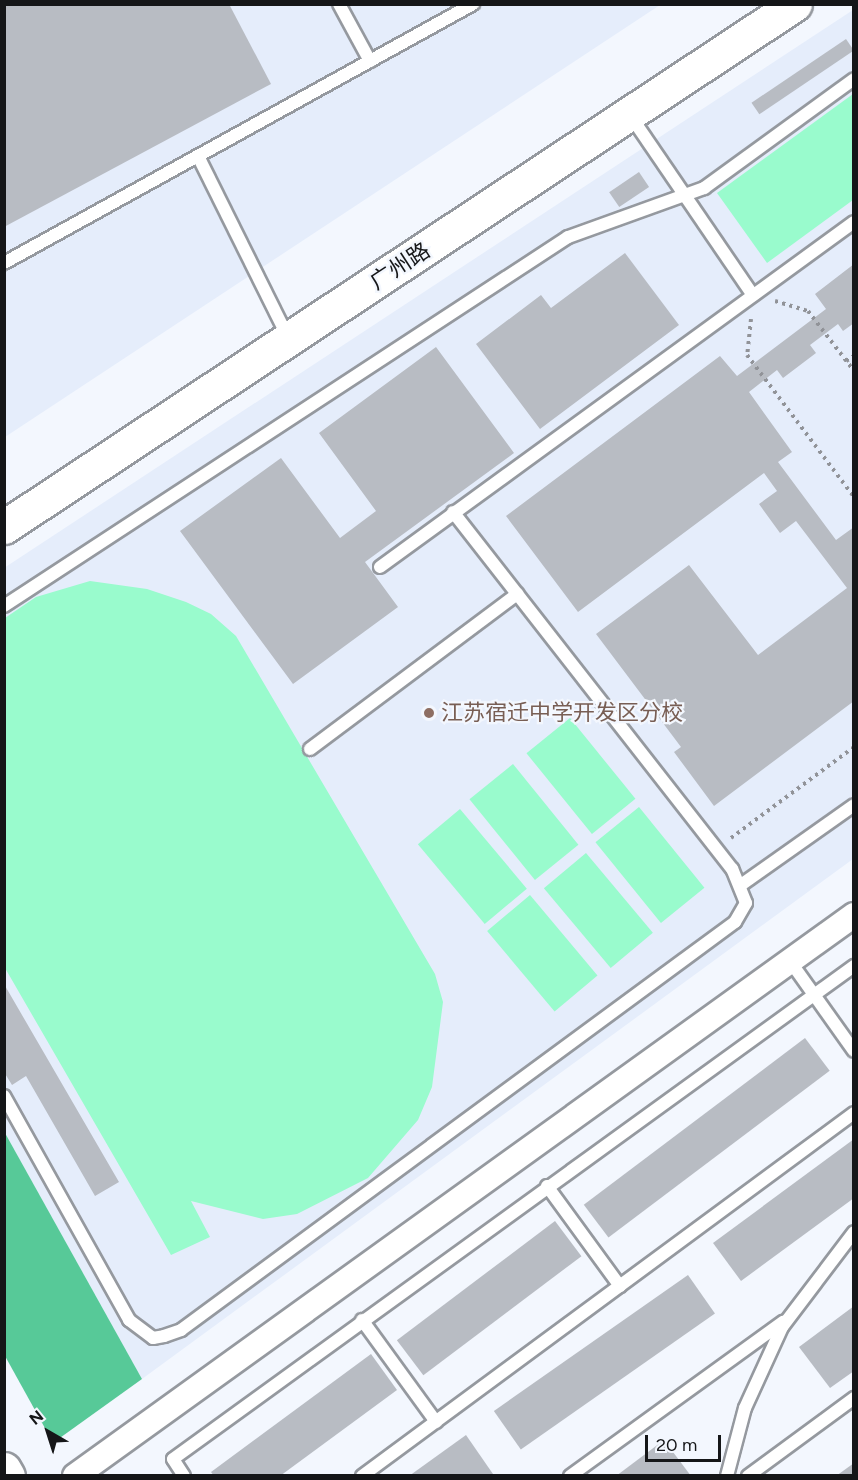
<!DOCTYPE html>
<meta charset="utf-8">
<style>
body{margin:0}
#map{position:relative;width:858px;height:1480px;overflow:hidden;background:#f3f7fe;font-family:Figtree,"Noto Sans SC",sans-serif}
div>[style]{position:absolute}
.built>*{inset:0;background:#e5edfb}
.green>*{inset:0;background:#99fbcd;transform-origin:0 0}
.forest>*{inset:0;background:#57c998}
.building>*{inset:0;background:#b8bcc3;transform-origin:0 0}
.path>*{height:4px;margin-top:-2px;transform-origin:0;background:repeating-linear-gradient(90deg,#919398 0 3px,transparent 0 7.5px)}
.roads{filter:drop-shadow(2px 0 #95999f) drop-shadow(-2px 0 #95999f) drop-shadow(0 2px #95999f) drop-shadow(0 -2px #95999f)}
.lane>*{height:12px;margin:-6px;padding:0 6px;transform-origin:6px;border-radius:6px;background:#fff}
.street>*{height:24px;margin:-12px;padding:0 12px;transform-origin:12px;border-radius:12px;background:#fff}
.secondary>*{height:33px;margin:-16.5px;padding:0 16.5px;transform-origin:16.5px;border-radius:16.5px;background:#fff}
.dots>*{width:16px;height:16px;translate:-50% -50%;box-sizing:border-box;border:3px solid #f3f7fe;border-radius:50%}
span{translate:-50% -50%;white-space:nowrap;text-align:center;line-height:1.15;-webkit-text-stroke:4.5px #f3f7fe;paint-order:stroke}
.street-label{font-size:22px;color:#151618}
.education-label{font-size:22px;color:#785e54}
.left{translate:0 -50%;text-align:left}
.frame{position:absolute;inset:0;border:6px solid #151618;pointer-events:none}
.north{position:absolute;left:18px;top:1402px;width:60px;height:60px;-webkit-text-stroke:4px #f3f7fe;paint-order:stroke;rotate:321deg;font-size:16px;font-weight:700;line-height:24px;text-align:center;color:#151618}
.north::after{content:'';display:block;margin:auto;width:21px;height:27px;background:#151618;clip-path:polygon(50% 0,100% 100%,50% 72%,0 100%)}
.scale{position:absolute;left:645px;top:1435px;width:76px;height:27px;box-sizing:border-box;border:3px solid #151618;border-top:0;padding-left:8px;font-size:18px;line-height:21px;white-space:nowrap;color:#151618;-webkit-text-stroke:4px #f3f7fe;paint-order:stroke}
</style>
<div id="map">
<div class="built">
<i style="clip-path:polygon(5px 5px,660px 5px,5px 437px)"></i>
<i style="clip-path:polygon(853px 10px,853px 859px,142px 1379px,5px 1133px,4px 568px)"></i>
</div>
<div class="green">
<i style="clip-path:polygon(853px 94px,853px 200px,767px 263px,717px 193px)"></i>
<i style="clip-path:polygon(90px 581px,147px 589px,186px 602px,211px 614px,236px 636px,435px 974px,443px 1002px,432px 1087px,418px 1120px,368px 1178px,297px 1214px,263px 1219px,191px 1201px,210px 1237px,171px 1255px,5px 968px,5px 618px,36px 597px)"></i>
<i style="left:570px;top:718px;width:104px;height:56px;rotate:51deg"></i>
<i style="left:513px;top:764px;width:104px;height:56px;rotate:51deg"></i>
<i style="left:639px;top:807px;width:104px;height:56px;rotate:51deg"></i>
<i style="left:460px;top:809px;width:104px;height:55px;rotate:50deg"></i>
<i style="left:586px;top:853px;width:104px;height:55px;rotate:50deg"></i>
<i style="left:530px;top:895px;width:105px;height:56px;rotate:50deg"></i>
</div>
<div class="forest">
<i style="clip-path:polygon(5px 1133px,142px 1379px,57px 1440px,46px 1430px,5px 1356px)"></i>
</div>
<div class="building">
<i style="clip-path:polygon(4px 4px,229px 4px,271px 84px,4px 227px)"></i>
<i style="left:846px;top:39px;width:14px;height:114px;rotate:56deg"></i>
<i style="left:639px;top:172px;width:18px;height:36px;rotate:56deg"></i>
<i style="clip-path:polygon(625px 253px,679px 325px,540px 429px,476px 344px,541px 295px,551px 308px)"></i>
<i style="clip-path:polygon(854px 264px,854px 323px,843px 331px,838px 324px,810px 345px,816px 353px,783px 378px,777px 370px,749px 392px,792px 452px,778px 462px,836px 540px,854px 527px,854px 701px,714px 806px,674px 752px,681px 747px,596px 634px,689px 565px,758px 655px,847px 588px,796px 521px,780px 533px,759px 504px,777px 491px,764px 473px,578px 612px,506px 516px,720px 356px,737px 376px,826px 309px,815px 294px)"></i>
<i style="clip-path:polygon(436px 347px,514px 453px,365px 562px,398px 607px,293px 684px,180px 531px,281px 458px,340px 538px,376px 511px,319px 433px)"></i>
<i style="clip-path:polygon(4px 984px,119px 1182px,95px 1196px,26px 1076px,12px 1085px,4px 1072px)"></i>
<i style="left:805px;top:1038px;width:41px;height:277px;rotate:53deg"></i>
<i style="clip-path:polygon(854px 1139px,854px 1198px,741px 1281px,713px 1243px)"></i>
<i style="left:555px;top:1221px;width:44px;height:198px;rotate:53deg"></i>
<i style="left:688px;top:1275px;width:47px;height:237px;rotate:55deg"></i>
<i style="clip-path:polygon(854px 1306px,854px 1371px,830px 1388px,799px 1347px)"></i>
<i style="clip-path:polygon(371px 1354px,397px 1390px,280px 1476px,214px 1476px,211px 1472px)"></i>
<i style="clip-path:polygon(466px 1435px,493px 1474px,409px 1476px)"></i>
<i style="clip-path:polygon(664px 1440px,691px 1476px,616px 1476px)"></i>
<i style="clip-path:polygon(854px 1463px,854px 1476px,836px 1476px)"></i>
</div>
<div class="path">
<i style="left:775px;top:301px;width:34px;rotate:17deg"></i>
<i style="left:808px;top:311px;width:76px;rotate:52.5deg"></i>
<i style="left:751px;top:319px;width:36px;rotate:96deg"></i>
<i style="left:747px;top:355px;width:178px;rotate:53deg"></i>
<i style="left:846px;top:361px;width:9px;rotate:-32deg"></i>
<i style="left:731px;top:838px;width:153px;rotate:-36.5deg"></i>
</div>
<div class="roads">
<div class="lane">
<i style="left:339px;top:4px;width:65px;rotate:61.5deg"></i>
<i style="left:630px;top:115px;width:218px;rotate:55.7deg"></i>
<i style="left:198px;top:156px;width:202px;rotate:63.6deg"></i>
<i style="left:4px;top:263px;width:536px;rotate:-28.91deg"></i>
<i style="left:380px;top:567px;width:586px;rotate:-36.05deg"></i>
<i style="left:4px;top:606px;width:674px;rotate:-33.19deg"></i>
<i style="left:568px;top:237px;width:145px;rotate:-19.8deg"></i>
<i style="left:704px;top:188px;width:185px;rotate:-36deg"></i>
<i style="left:310px;top:749px;width:259px;rotate:-36.8deg"></i>
<i style="left:741px;top:885px;width:138px;rotate:-35.3deg"></i>
<i style="left:790px;top:961px;width:110px;rotate:54.6deg"></i>
<i style="left:4px;top:1096px;width:257px;rotate:60.8deg"></i>
<i style="left:129px;top:1320px;width:30px;rotate:37deg"></i>
<i style="left:153px;top:1338px;width:11px;rotate:-10deg"></i>
<i style="left:164px;top:1336px;width:18px;rotate:-19deg"></i>
<i style="left:181px;top:1330px;width:688px;rotate:-36.37deg"></i>
<i style="left:735px;top:922px;width:22px;rotate:-60deg"></i>
<i style="left:746px;top:903px;width:37px;rotate:-112deg"></i>
<i style="left:732px;top:869px;width:453px;rotate:-128deg"></i>
<i style="left:547px;top:1186px;width:124px;rotate:53.9deg"></i>
<i style="left:362px;top:1320px;width:126px;rotate:54deg"></i>
<i style="left:184px;top:1476px;width:20px;rotate:-123deg"></i>
<i style="left:173px;top:1459px;width:841px;rotate:-35.9deg"></i>
<i style="left:362px;top:1476px;width:611px;rotate:-36.42deg"></i>
<i style="left:570px;top:1476px;width:263px;rotate:-35.9deg"></i>
<i style="left:727px;top:1476px;width:70px;rotate:-75.2deg"></i>
<i style="left:745px;top:1408px;width:89px;rotate:-65.4deg"></i>
<i style="left:782px;top:1327px;width:119px;rotate:-52.8deg"></i>
<i style="left:748px;top:1476px;width:132px;rotate:-36.3deg"></i>
</div>
<div class="street">
<i style="left:75px;top:1476px;width:960px;rotate:-35.76deg"></i>
</div>
<div class="secondary">
<i style="left:4px;top:527px;width:948px;rotate:-33.47deg"></i>
<i style="left:4px;top:1469px;width:8px;rotate:60deg"></i>
</div>
</div>
<div class="dots">
<i style="left:429px;top:713px;background:#8d6e63"></i>
</div>
<div class="street-label">
<span style="left:400px;top:266px;rotate:-33deg">广州路</span>
</div>
<div class="education-label">
<span class="left" style="left:441px;top:713px">江苏宿迁中学开发区分校</span>
</div>
<div class="frame"></div>
<div class="north">N</div>
<div class="scale">20 m</div>
</div>
